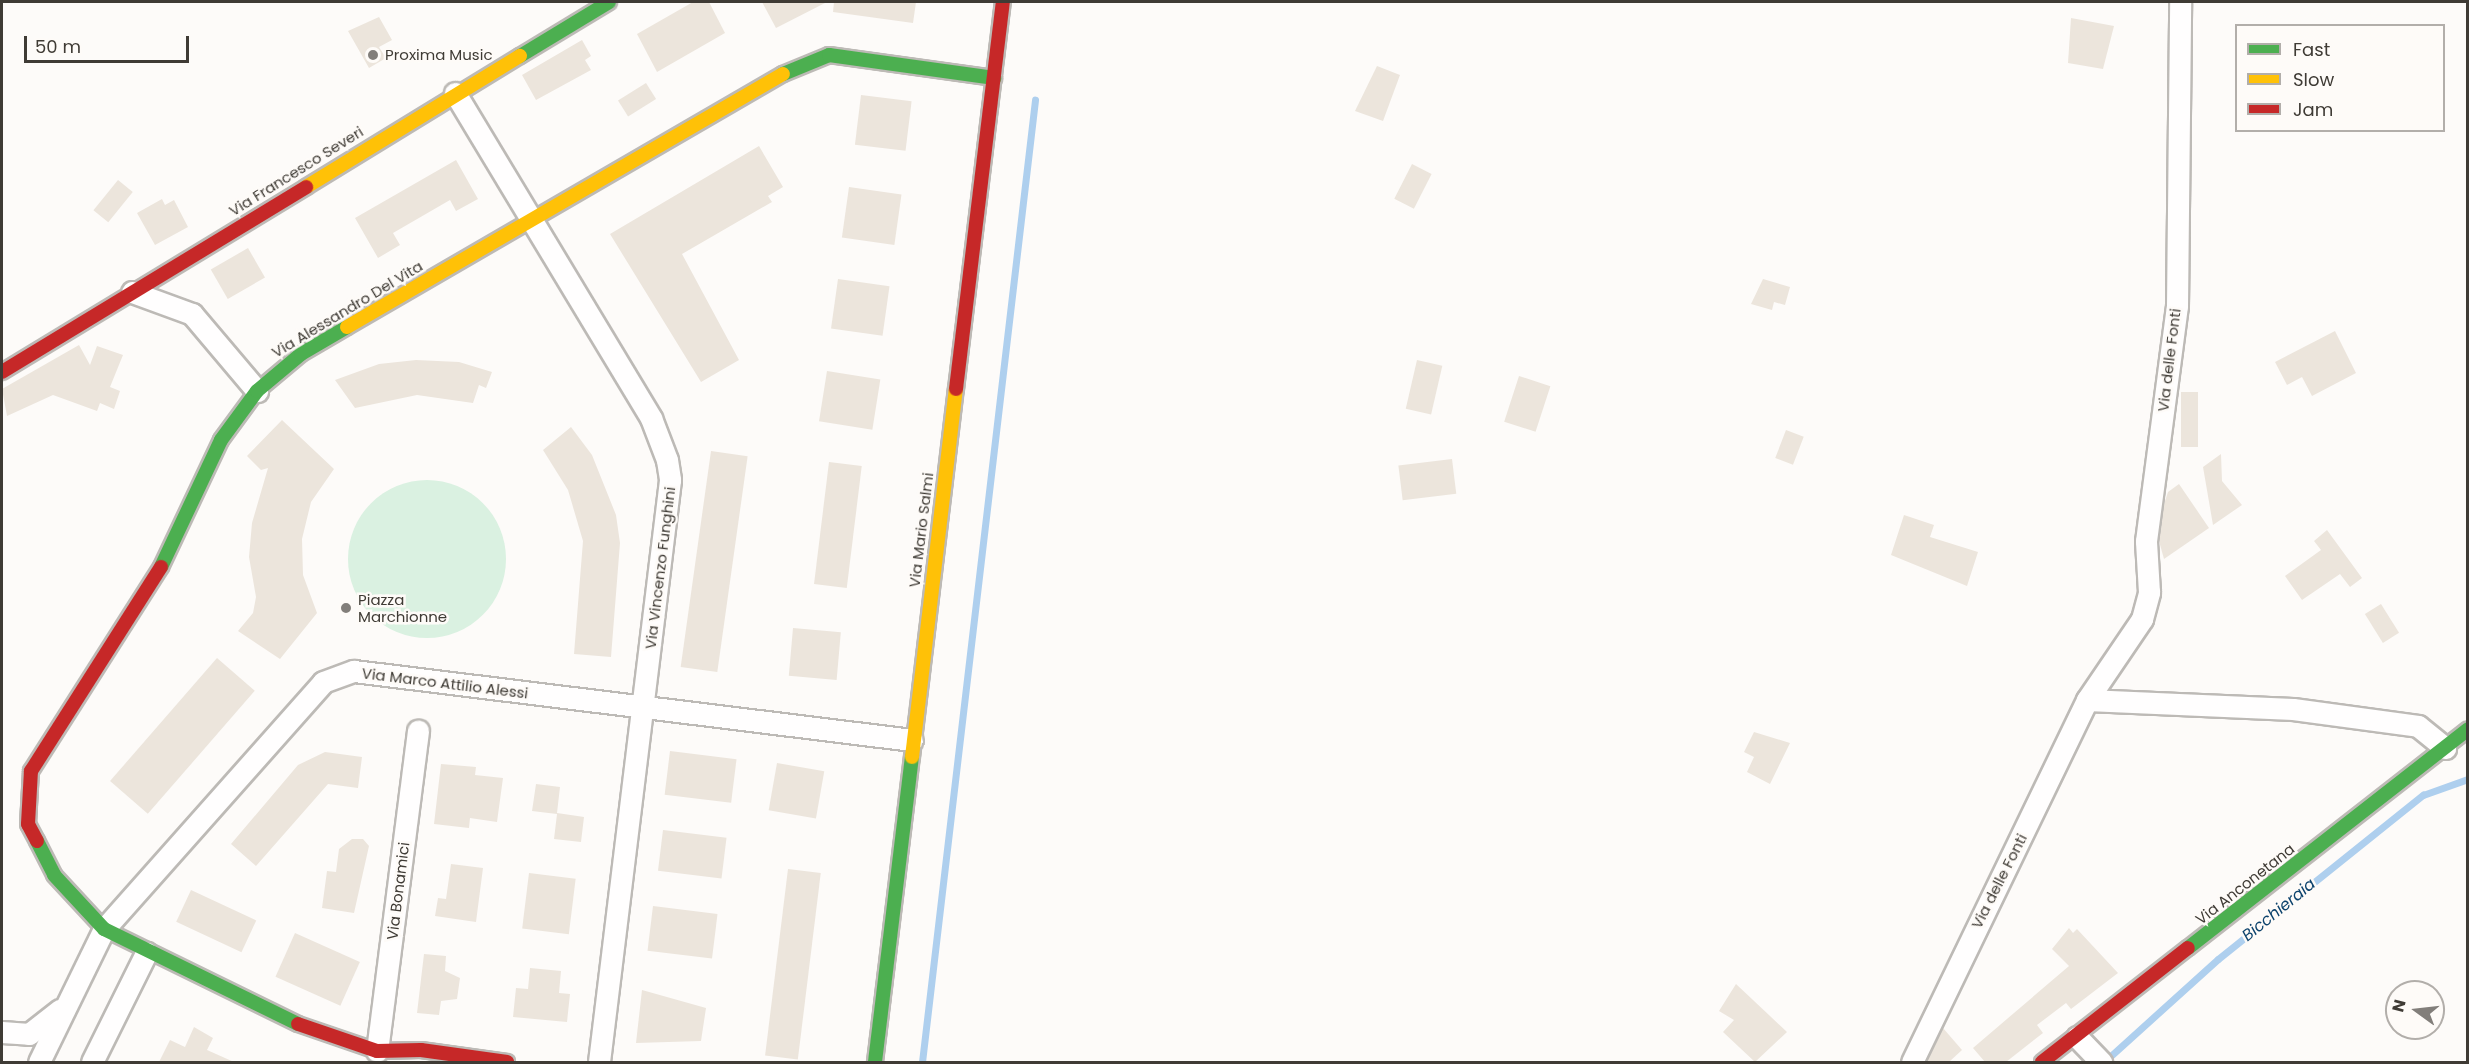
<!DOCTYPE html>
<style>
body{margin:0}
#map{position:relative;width:2469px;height:1064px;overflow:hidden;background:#fdfbf9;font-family:Poppins,sans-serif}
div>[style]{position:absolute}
.green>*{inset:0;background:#daf1e1}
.round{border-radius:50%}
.stream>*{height:7px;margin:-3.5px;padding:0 3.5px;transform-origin:3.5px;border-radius:3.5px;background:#aecfee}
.building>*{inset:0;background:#ece5dc;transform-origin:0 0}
.roads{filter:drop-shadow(2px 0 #bdbab6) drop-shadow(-2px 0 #bdbab6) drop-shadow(0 2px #bdbab6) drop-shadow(0 -2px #bdbab6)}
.street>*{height:21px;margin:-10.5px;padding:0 10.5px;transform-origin:10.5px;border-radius:10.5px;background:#fffefe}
.fast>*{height:14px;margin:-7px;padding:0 7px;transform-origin:7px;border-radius:7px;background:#4caf50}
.slow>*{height:14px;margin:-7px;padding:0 7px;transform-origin:7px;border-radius:7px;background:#ffc107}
.jam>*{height:14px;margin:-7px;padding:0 7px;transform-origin:7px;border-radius:7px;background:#c62828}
.dots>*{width:16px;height:16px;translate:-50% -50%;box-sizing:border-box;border:3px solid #fefbf8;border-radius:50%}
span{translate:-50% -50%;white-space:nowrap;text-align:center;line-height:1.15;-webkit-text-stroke:5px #fefbf8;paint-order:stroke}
.poi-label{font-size:15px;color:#3f3b35}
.left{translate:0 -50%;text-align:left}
.street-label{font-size:15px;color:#3f3b35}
.water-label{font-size:16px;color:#0d436d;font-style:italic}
.frame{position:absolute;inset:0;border:3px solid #3f3b35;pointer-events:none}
.legend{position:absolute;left:2235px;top:24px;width:210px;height:108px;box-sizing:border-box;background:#fefbf8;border:2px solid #b2aeaa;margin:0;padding:8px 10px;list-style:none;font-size:18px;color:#3f3b35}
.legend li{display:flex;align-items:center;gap:12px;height:30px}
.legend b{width:30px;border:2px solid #b2aeaa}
.north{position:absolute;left:2385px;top:980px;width:60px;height:60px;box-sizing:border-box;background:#fefbf8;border:2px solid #b2aeaa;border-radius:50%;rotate:285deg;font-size:16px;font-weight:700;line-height:24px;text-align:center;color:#3f3b35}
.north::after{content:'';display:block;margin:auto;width:21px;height:27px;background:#827e7a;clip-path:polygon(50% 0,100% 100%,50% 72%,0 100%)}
.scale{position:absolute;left:24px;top:36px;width:165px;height:27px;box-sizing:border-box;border:3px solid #3f3b35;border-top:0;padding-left:8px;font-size:18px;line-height:21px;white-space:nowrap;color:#3f3b35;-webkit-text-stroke:4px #fefbf8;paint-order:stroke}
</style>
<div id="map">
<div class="green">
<i class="round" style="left:348px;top:480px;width:158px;height:158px"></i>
</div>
<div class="stream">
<i style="left:2105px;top:1061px;width:152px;rotate:-42.1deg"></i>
<i style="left:2218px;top:959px;width:263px;rotate:-38.7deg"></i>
<i style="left:2423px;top:795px;width:48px;rotate:-19.6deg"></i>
<i style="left:922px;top:1062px;width:969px;rotate:-83.3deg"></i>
</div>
<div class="building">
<i style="clip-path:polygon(693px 2px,709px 2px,725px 33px,657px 72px,637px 34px)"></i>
<i style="clip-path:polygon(762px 2px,827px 2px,776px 28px)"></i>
<i style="clip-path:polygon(834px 2px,916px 2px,913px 23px,833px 12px)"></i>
<i style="clip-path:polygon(379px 17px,392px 40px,379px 47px,386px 58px,369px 68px,348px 31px)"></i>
<i style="clip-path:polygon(2071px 18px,2114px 26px,2103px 69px,2068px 63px)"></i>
<i style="clip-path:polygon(582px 40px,591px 56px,585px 60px,591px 70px,536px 100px,522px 75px)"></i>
<i style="clip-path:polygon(1377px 66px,1400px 75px,1383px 121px,1355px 111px)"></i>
<i style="left:646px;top:83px;width:19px;height:33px;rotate:58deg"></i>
<i style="left:861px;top:95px;width:51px;height:50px;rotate:7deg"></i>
<i style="clip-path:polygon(759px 146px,783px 187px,768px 196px,772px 202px,682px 254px,739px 360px,701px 382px,610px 234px)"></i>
<i style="clip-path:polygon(456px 160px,478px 199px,456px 211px,450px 200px,393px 233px,400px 245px,378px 258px,355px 218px)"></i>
<i style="left:1412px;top:164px;width:22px;height:39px;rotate:27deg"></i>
<i style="left:118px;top:180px;width:19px;height:39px;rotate:39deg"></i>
<i style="left:849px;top:187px;width:53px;height:51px;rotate:8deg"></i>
<i style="clip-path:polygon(162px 199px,165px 205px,174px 200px,188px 227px,155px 245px,137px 213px)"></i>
<i style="left:248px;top:248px;width:34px;height:43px;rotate:60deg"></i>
<i style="left:838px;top:279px;width:52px;height:50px;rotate:8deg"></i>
<i style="clip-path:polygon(1763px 279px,1790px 287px,1785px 305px,1774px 302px,1772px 310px,1751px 304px)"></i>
<i style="clip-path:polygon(2335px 331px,2356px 373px,2312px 396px,2302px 377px,2287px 385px,2275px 362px)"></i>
<i style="clip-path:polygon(79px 345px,90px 365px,97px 346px,123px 355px,110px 387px,120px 391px,114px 409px,100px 403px,97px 411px,53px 395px,7px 416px,2px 389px)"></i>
<i style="clip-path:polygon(416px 360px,459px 362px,492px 372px,486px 388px,479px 385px,473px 403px,417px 395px,355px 408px,335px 380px,379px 364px)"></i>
<i style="left:1417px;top:360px;width:26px;height:50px;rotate:13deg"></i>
<i style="left:827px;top:371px;width:54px;height:51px;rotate:9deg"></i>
<i style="left:1519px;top:376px;width:33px;height:48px;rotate:18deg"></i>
<i style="left:2181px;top:392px;width:17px;height:55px"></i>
<i style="clip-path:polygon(282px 420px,334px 469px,311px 502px,302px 539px,303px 575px,317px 613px,280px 659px,238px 631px,253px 613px,256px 597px,249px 557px,252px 523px,268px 468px,261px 470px,247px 456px)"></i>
<i style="clip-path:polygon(571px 427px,592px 455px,616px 515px,620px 543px,611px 657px,574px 654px,583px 541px,568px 490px,543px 450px)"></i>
<i style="left:1786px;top:430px;width:19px;height:30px;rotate:21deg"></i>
<i style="left:711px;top:451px;width:37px;height:218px;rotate:8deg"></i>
<i style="clip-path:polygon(2221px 454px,2222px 481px,2242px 505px,2213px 525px,2203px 467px)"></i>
<i style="left:1452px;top:459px;width:35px;height:54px;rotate:83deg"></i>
<i style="left:829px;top:462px;width:33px;height:123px;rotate:7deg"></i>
<i style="clip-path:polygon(2179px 484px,2209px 528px,2164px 559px,2159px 541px,2163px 507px,2168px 492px)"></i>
<i style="clip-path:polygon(1904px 515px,1934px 525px,1930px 537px,1978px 552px,1967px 586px,1891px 555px)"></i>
<i style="clip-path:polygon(2327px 530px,2362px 578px,2350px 587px,2340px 574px,2302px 600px,2285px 576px,2321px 550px,2314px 541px)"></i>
<i style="left:2381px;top:604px;width:34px;height:19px;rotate:58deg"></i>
<i style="left:793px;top:628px;width:48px;height:48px;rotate:5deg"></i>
<i style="left:217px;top:658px;width:50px;height:163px;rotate:41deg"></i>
<i style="clip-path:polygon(1754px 732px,1790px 743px,1770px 784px,1747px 772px,1754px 757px,1744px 752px)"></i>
<i style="left:670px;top:751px;width:67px;height:44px;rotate:7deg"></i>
<i style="clip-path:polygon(325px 752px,362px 757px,358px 788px,328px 784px,256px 866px,231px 844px,298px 765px)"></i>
<i style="left:777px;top:763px;width:48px;height:48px;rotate:10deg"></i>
<i style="clip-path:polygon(441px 764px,476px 767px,475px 775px,503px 778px,497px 822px,470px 818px,469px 828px,434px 824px)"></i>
<i style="clip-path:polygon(536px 784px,560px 787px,557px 813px,584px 817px,581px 842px,554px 839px,557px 814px,532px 811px)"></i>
<i style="left:663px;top:830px;width:64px;height:41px;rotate:7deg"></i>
<i style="clip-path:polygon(352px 839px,363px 839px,369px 846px,354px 913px,322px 908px,327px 871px,336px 872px,339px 849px)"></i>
<i style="clip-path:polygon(451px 864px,483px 868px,476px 922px,435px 916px,438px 898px,446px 899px)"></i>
<i style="left:788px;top:869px;width:33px;height:188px;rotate:7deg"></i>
<i style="left:529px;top:873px;width:47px;height:56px;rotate:7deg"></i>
<i style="left:191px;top:890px;width:72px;height:35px;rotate:25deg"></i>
<i style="left:653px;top:906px;width:65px;height:45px;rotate:7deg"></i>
<i style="clip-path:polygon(2069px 928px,2073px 933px,2077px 929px,2118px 973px,2071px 1009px,2066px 1003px,2037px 1025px,2043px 1033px,2006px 1062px,1985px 1062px,1973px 1048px,2069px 966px,2052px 949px)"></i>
<i style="left:295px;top:933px;width:71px;height:48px;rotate:24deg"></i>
<i style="clip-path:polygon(424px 954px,446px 956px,445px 971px,460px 978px,457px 999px,441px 1001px,439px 1015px,417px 1013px)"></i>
<i style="clip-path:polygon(530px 968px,561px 971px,559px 993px,570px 994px,567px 1022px,513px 1017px,516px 988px,528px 989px)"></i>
<i style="clip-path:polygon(1736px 984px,1787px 1032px,1755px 1062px,1723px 1032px,1734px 1020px,1719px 1011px)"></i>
<i style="clip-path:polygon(642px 990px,706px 1008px,701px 1041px,636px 1043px)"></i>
<i style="clip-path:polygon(194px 1027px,213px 1038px,207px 1050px,234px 1062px,159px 1062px,170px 1040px,185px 1047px)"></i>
<i style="clip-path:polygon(1943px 1028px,1962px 1050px,1949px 1062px,1926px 1062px)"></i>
</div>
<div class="roads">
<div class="street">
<i style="left:455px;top:93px;width:380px;rotate:58.9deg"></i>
<i style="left:651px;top:418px;width:45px;rotate:69.1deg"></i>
<i style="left:667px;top:460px;width:20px;rotate:81deg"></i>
<i style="left:670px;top:480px;width:586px;rotate:96.96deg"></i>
<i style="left:132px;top:292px;width:64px;rotate:20.1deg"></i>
<i style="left:192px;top:314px;width:101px;rotate:49.8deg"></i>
<i style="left:2087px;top:700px;width:206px;rotate:2.5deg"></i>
<i style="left:2293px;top:709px;width:126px;rotate:7.7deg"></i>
<i style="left:2418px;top:726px;width:35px;rotate:39deg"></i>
<i style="left:2px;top:1032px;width:27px;rotate:4deg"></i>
<i style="left:29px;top:1034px;width:39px;rotate:-38deg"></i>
<i style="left:2077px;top:1037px;width:35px;rotate:46deg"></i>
<i style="left:377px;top:1051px;width:323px;rotate:-82.7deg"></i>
<i style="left:39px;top:1062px;width:148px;rotate:-64deg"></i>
<i style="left:104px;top:929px;width:330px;rotate:-48.4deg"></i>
<i style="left:323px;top:682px;width:33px;rotate:-20deg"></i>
<i style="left:354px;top:671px;width:562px;rotate:7.05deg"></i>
<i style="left:92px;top:1062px;width:122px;rotate:-63.6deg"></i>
<i style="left:1912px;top:1062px;width:402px;rotate:-64.2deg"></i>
<i style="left:2087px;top:700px;width:98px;rotate:-55.8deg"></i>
<i style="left:2142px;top:619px;width:28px;rotate:-75deg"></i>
<i style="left:2149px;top:592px;width:51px;rotate:-93.4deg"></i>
<i style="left:2146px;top:541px;width:237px;rotate:-82.5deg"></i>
<i style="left:2177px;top:306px;width:304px;rotate:-89.4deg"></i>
</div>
<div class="fast">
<i style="left:520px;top:56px;width:104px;rotate:-31.2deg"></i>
<i style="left:783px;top:74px;width:50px;rotate:-22.4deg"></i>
<i style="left:829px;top:55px;width:167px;rotate:7.9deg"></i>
<i style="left:161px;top:567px;width:140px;rotate:-64.7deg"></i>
<i style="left:221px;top:440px;width:61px;rotate:-53.7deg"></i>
<i style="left:257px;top:391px;width:57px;rotate:-40.1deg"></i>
<i style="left:301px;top:354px;width:53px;rotate:-30.4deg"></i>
<i style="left:37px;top:841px;width:38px;rotate:63deg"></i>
<i style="left:54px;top:875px;width:74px;rotate:47.2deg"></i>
<i style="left:104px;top:929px;width:216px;rotate:26.1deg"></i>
<i style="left:2188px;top:948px;width:355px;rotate:-38deg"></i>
<i style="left:875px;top:1062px;width:307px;rotate:-83.1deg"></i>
</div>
<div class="slow">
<i style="left:306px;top:187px;width:251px;rotate:-31.5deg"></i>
<i style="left:347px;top:327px;width:504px;rotate:-30.13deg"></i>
<i style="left:912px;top:757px;width:371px;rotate:-83.2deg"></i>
</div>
<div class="jam">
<i style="left:2px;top:372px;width:356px;rotate:-31.3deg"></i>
<i style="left:956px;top:389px;width:390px;rotate:-83.1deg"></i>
<i style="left:37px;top:841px;width:19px;rotate:-118deg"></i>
<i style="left:28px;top:824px;width:53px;rotate:-86.8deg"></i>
<i style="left:31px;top:771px;width:242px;rotate:-57.5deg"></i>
<i style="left:298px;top:1024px;width:83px;rotate:18.9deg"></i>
<i style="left:377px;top:1051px;width:44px;rotate:-1.3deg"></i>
<i style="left:421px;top:1050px;width:87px;rotate:7.9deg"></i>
<i style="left:2042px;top:1062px;width:185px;rotate:-38deg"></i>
</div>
</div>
<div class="dots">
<i style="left:373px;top:55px;background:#827e7a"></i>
<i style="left:346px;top:608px;background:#827e7a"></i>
</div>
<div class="poi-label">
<span class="left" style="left:385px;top:55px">Proxima Music</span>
<span class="left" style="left:358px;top:608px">Piazza<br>Marchionne</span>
</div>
<div class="street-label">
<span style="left:296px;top:171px;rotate:-32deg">Via Francesco Severi</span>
<span style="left:347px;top:309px;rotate:-31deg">Via Alessandro Del Vita</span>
<span style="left:2169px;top:360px;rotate:-83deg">Via delle Fonti</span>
<span style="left:921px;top:530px;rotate:-83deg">Via Mario Salmi</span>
<span style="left:660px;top:568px;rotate:-83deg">Via Vincenzo Funghini</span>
<span style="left:445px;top:683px;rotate:7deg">Via Marco Attilio Alessi</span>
<span style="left:1999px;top:881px;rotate:-63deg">Via delle Fonti</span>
<span style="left:2245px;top:884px;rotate:-38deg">Via Anconetana</span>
<span style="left:398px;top:891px;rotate:-83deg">Via Bonamici</span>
</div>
<div class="water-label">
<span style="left:2279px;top:910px;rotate:-39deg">Bicchieraia</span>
</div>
<div class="frame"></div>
<ul class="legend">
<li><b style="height:8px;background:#4caf50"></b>Fast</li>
<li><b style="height:8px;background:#ffc107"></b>Slow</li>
<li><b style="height:8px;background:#c62828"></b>Jam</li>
</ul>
<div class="north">N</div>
<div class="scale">50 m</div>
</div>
